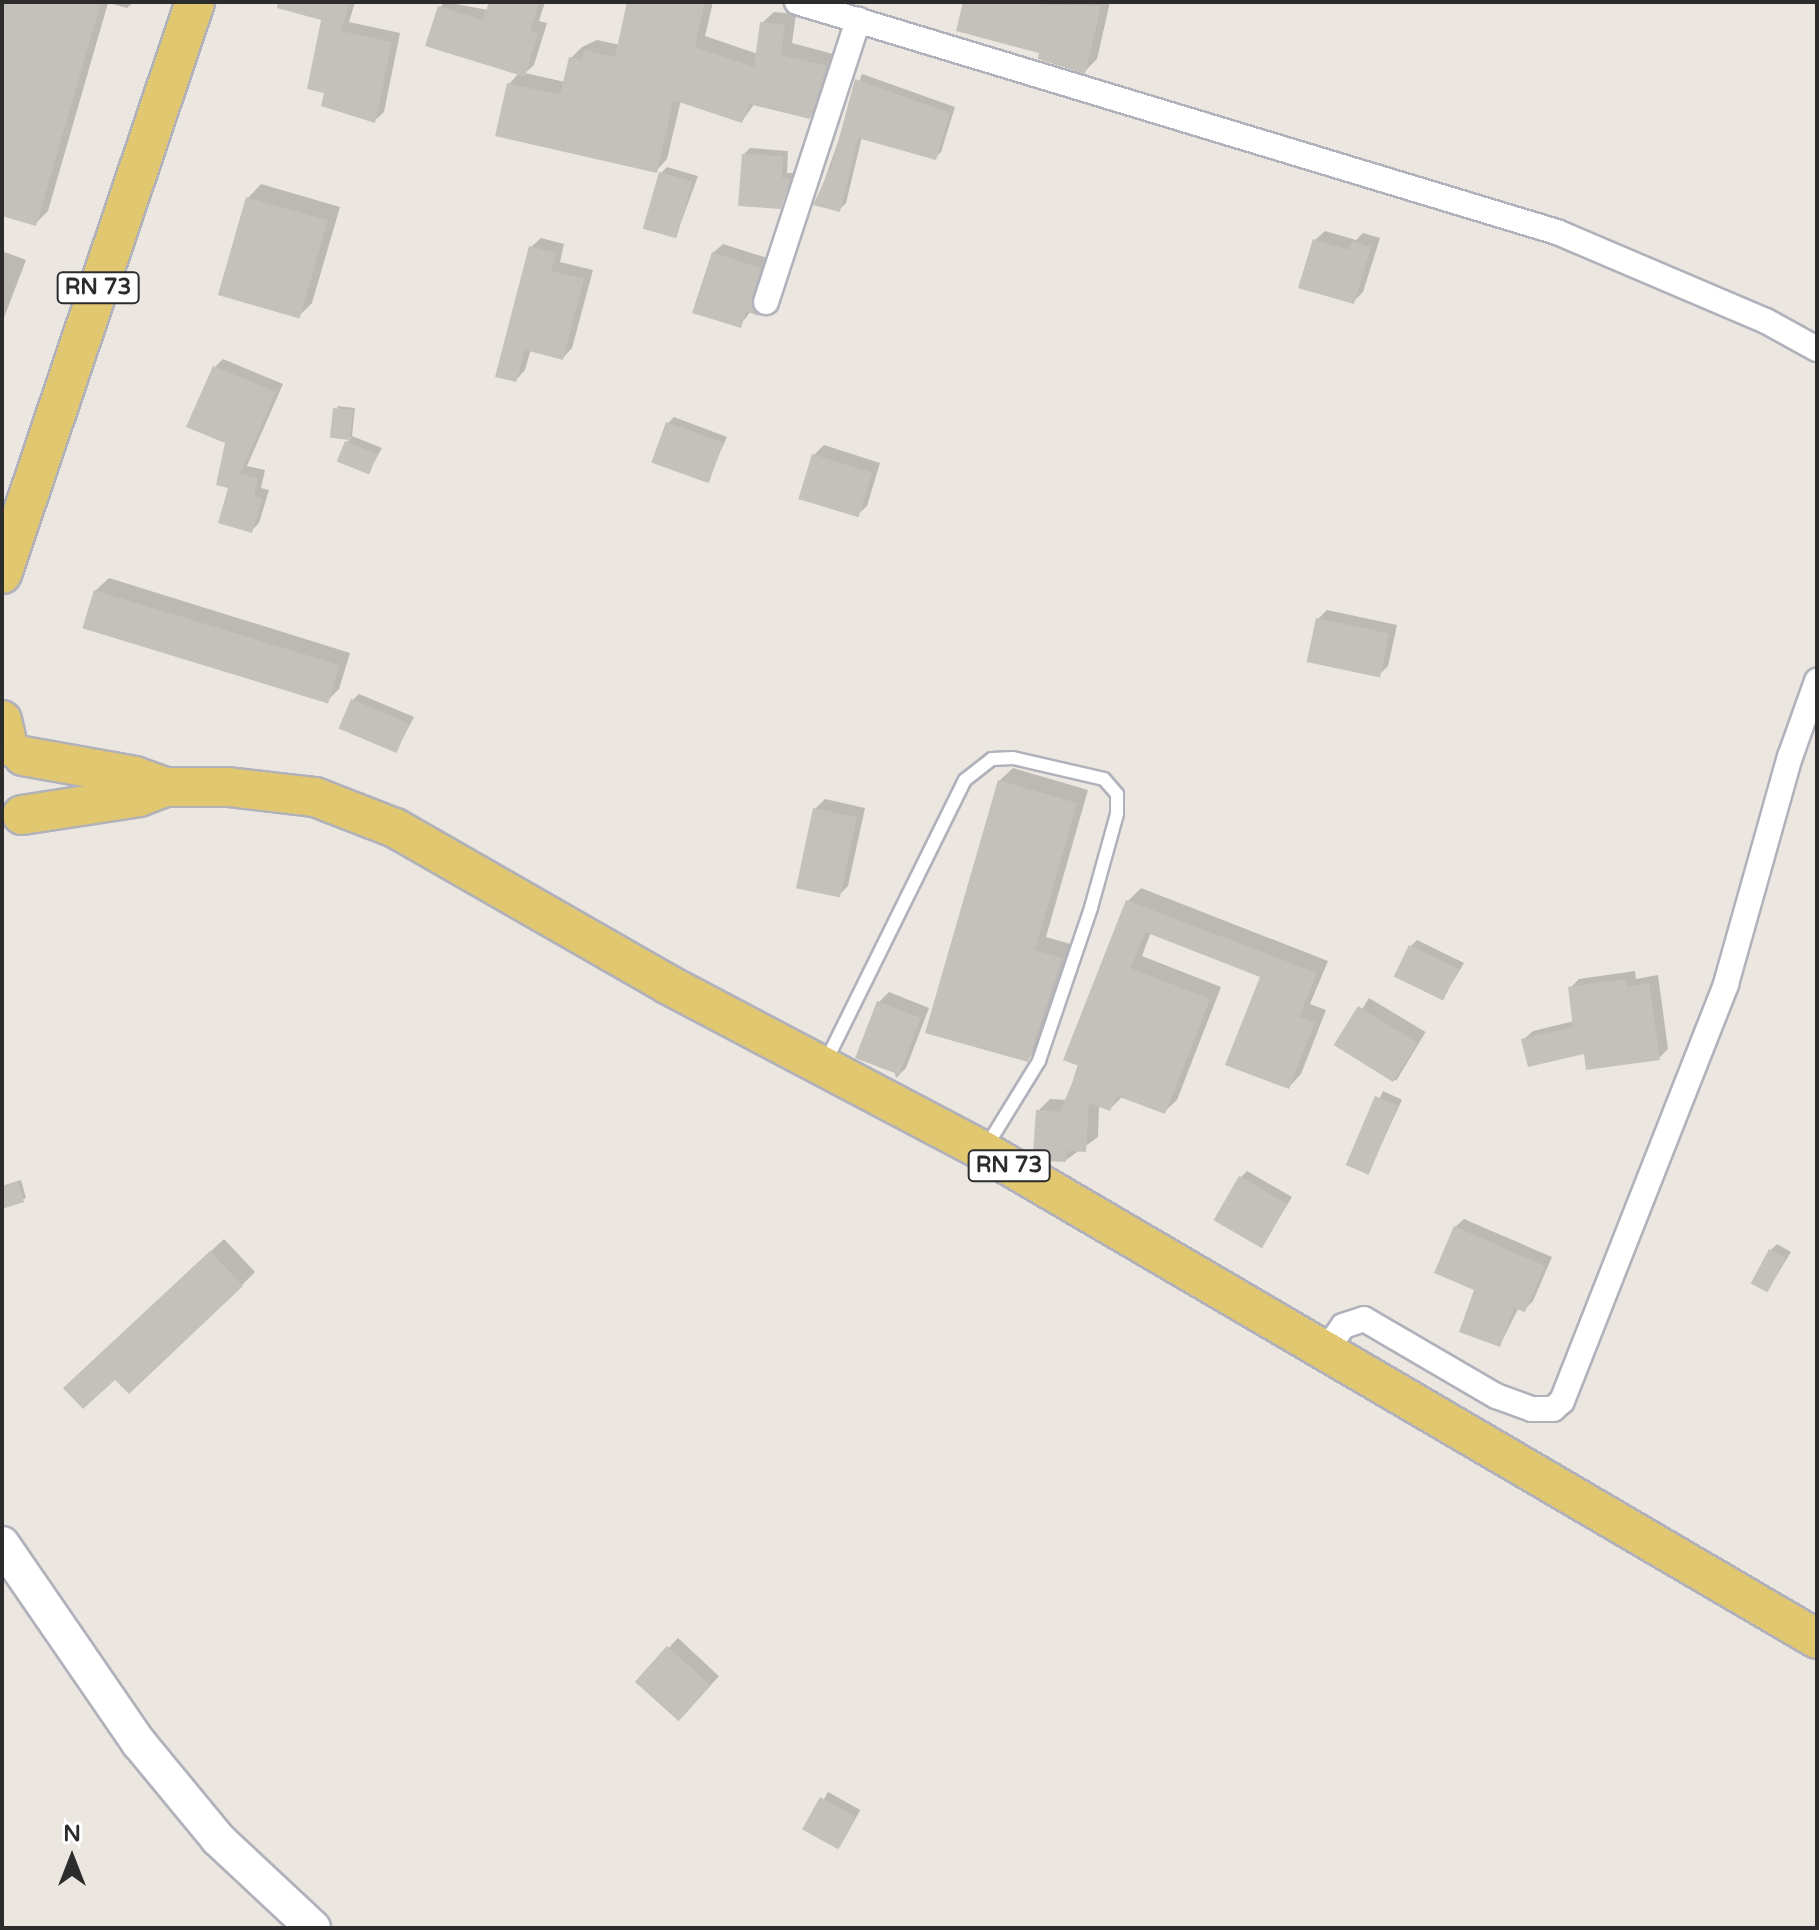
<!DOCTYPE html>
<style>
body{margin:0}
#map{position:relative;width:1819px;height:1930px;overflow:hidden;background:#ebe6e0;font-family:"Varela Round",sans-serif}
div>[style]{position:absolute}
.shadow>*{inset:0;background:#0003;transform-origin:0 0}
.building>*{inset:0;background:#c4c1bb;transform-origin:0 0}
.roads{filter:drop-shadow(2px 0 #b0b1ba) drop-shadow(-2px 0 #b0b1ba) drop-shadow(0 2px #b0b1ba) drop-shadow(0 -2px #b0b1ba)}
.service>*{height:12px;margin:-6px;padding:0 6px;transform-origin:6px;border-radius:6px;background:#fff}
.minor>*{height:24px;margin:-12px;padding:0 12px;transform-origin:12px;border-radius:12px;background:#fff}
.secondary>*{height:34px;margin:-17px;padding:0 17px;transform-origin:17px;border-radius:17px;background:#fff}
.primary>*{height:38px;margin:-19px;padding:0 19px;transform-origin:19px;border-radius:19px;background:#e1c76f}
span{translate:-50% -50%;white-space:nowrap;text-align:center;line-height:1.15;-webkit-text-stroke:8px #fff;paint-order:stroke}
.shield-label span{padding:2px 6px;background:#fff;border:2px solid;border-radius:6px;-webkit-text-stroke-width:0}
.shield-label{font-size:22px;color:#2c2c2c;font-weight:700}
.frame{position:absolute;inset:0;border:4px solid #2c2c2c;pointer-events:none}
.north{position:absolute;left:32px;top:1818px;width:80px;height:80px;-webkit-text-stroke:6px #fff;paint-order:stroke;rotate:0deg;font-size:22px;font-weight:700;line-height:32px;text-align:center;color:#2c2c2c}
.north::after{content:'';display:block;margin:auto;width:28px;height:36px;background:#2c2c2c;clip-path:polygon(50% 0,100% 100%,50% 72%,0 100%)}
</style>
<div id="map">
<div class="shadow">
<i style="clip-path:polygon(2px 2px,134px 2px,127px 8px,108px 3px,48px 211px,35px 224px,2px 214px)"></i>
<i style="clip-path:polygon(309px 2px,355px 2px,349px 22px,400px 33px,384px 112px,374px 121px,326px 91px,324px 19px)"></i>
<i style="clip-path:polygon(445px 2px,488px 10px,491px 2px,545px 2px,539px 21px,547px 23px,534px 65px,525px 73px,565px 82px,571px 58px,582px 47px,597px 40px,620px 45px,629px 2px,713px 2px,705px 36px,758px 54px,762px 23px,774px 12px,796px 14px,792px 43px,837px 55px,821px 106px,809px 117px,755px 103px,742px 121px,681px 100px,667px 159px,656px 171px,509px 84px,519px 73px,440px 7px)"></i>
<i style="clip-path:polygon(965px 2px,1110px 2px,1097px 59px,1085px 71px,1042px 51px,958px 30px)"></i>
<i style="clip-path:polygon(862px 74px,955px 107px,941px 152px,935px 158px,862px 137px,846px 203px,840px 209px,816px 204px)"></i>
<i style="clip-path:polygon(750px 148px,788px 151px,787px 173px,795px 173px,780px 207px,744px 154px)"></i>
<i style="clip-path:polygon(667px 167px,698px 176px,676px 236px,661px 173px)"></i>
<i style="clip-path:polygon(261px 184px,340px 207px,312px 303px,299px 316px,248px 198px)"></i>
<i style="clip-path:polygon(1325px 231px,1356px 240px,1363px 233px,1380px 238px,1363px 292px,1353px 302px,1315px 240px)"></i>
<i style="clip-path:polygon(541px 238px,564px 244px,560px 262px,593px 270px,572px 348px,563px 358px,531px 349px,525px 370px,516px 380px,531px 247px)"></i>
<i style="clip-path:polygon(723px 244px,770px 259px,767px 304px,758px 313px,751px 311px,740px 325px,713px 253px)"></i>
<i style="clip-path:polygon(2px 251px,26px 260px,2px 323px)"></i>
<i style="clip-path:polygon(223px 359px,283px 384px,247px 466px,265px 470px,261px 488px,269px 490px,259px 523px,251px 531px,231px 486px,215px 367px)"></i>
<i style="clip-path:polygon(337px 406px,355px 408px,352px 436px,382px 448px,368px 473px,347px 442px,351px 438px)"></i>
<i style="clip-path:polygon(674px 417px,727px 437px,707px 481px,668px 423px)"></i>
<i style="clip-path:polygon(824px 445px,880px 463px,867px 506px,857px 515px,814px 455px)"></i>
<i style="clip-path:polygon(109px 578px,350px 653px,339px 689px,326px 702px,95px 591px)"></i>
<i style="clip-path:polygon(1327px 610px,1397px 625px,1388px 666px,1379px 675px,1318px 619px)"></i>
<i style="clip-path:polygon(359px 694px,414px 717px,396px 751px,353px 700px)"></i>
<i style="clip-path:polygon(1013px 768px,1088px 790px,1046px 937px,1074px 945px,1040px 1046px,1027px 1060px,999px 781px)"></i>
<i style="clip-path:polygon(825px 799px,865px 808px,848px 886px,839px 895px,815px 809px)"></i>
<i style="clip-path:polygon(1141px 888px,1328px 961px,1310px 1004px,1326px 1010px,1301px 1074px,1289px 1087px,1262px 975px,1151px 932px,1142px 956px,1221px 987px,1177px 1100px,1164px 1112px,1123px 1096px,1110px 1109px,1099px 1105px,1098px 1137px,1066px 1160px,1038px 1111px,1050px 1099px,1067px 1100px,1128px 901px)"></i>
<i style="clip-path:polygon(1417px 940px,1464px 963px,1443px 998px,1411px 946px)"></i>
<i style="clip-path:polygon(1635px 971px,1636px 979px,1658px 975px,1668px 1049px,1659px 1058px,1523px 1040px,1533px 1031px,1574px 1021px,1570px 988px,1579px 979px)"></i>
<i style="clip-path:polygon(889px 992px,929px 1008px,906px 1068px,896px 1078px,879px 1002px)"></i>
<i style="left:1369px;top:998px;width:66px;height:57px;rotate:31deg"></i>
<i style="left:1383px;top:1091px;width:21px;height:82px;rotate:25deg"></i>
<i style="clip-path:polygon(1247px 1171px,1292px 1197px,1262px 1245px,1241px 1177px)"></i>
<i style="clip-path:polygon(21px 1180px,26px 1198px,2px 1207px,2px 1186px)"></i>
<i style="clip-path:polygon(1464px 1219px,1552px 1257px,1533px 1301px,1524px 1310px,1519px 1307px,1500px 1345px,1455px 1227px)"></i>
<i style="clip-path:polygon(224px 1239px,255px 1272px,242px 1285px,115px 1377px,79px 1375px)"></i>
<i style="clip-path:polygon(1777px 1244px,1791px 1252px,1768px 1290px,1771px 1250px)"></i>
<i style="left:678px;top:1638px;width:56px;height:59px;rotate:43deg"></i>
<i style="left:828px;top:1792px;width:37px;height:43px;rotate:29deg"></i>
</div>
<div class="building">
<i style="clip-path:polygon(2px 2px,101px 2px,36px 226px,2px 216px)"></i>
<i style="clip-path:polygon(278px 2px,350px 2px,341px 31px,392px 42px,375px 123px,321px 106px,324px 93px,307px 89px,321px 20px,277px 8px)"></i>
<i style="clip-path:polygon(489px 2px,539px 2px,530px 30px,538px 33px,525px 77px,425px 46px,438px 6px,483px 20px)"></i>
<i style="clip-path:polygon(627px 2px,705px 2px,695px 47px,754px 67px,760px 22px,785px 25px,781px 55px,827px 66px,810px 119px,749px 104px,742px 123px,673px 100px,657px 173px,495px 136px,507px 83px,560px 95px,569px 57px,582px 60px,584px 50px,615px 57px)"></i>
<i style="clip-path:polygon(963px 2px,1101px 6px,1085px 74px,1038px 59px,1039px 53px,956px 31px)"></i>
<i style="clip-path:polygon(855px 79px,950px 113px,936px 160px,858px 138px,840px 212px,813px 205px,832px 165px)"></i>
<i style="clip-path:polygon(742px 154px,783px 156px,782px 178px,790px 179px,781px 209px,738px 206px)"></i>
<i style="left:659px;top:172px;width:35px;height:59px;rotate:16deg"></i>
<i style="left:246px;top:197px;width:85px;height:102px;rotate:16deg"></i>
<i style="clip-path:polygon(1313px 239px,1349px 250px,1352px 241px,1371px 247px,1354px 304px,1298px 288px)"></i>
<i style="clip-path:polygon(529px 246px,556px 253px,551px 271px,584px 279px,563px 360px,525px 350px,516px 382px,495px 377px)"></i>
<i style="clip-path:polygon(712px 252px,761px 268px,752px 298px,758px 316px,746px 311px,741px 328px,692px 313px)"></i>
<i style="clip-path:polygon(213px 366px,276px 392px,240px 474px,258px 478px,254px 496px,262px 498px,252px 533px,218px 523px,228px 488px,216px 485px,225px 443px,186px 427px)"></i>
<i style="left:333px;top:408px;width:20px;height:30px;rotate:6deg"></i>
<i style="left:666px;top:422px;width:61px;height:43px;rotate:20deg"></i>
<i style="left:345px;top:441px;width:35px;height:22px;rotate:22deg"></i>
<i style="left:812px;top:454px;width:63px;height:47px;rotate:17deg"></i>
<i style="left:94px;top:590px;width:257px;height:40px;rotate:17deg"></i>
<i style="left:1316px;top:618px;width:75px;height:45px;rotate:12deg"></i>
<i style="left:351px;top:699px;width:63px;height:32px;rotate:23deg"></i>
<i style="clip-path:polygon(998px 780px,1077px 803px,1035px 950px,1062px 958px,1028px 1062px,925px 1033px)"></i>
<i style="left:813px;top:808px;width:45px;height:82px;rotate:12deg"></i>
<i style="clip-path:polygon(1126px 900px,1317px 973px,1299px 1017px,1315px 1022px,1289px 1089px,1225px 1065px,1260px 977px,1145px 932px,1131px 968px,1210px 999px,1165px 1114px,1117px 1096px,1110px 1111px,1089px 1103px,1086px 1152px,1067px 1151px,1066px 1162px,1045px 1161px,1033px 1154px,1036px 1110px,1060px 1112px,1079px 1066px,1063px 1060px)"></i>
<i style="left:1409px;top:945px;width:55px;height:35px;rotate:26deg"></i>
<i style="clip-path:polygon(1626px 979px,1627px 987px,1649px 983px,1660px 1060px,1586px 1070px,1584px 1054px,1528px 1067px,1521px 1039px,1573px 1027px,1568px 987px)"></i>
<i style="left:877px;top:1001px;width:47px;height:61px;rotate:21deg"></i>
<i style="left:1358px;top:1006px;width:70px;height:46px;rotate:32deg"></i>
<i style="left:1375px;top:1096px;width:25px;height:75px;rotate:23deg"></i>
<i style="left:1239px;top:1176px;width:56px;height:51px;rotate:30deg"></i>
<i style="clip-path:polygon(18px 1182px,24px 1202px,2px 1209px,2px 1186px)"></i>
<i style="clip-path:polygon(1454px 1226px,1545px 1266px,1525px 1312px,1514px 1308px,1500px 1347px,1459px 1332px,1474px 1290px,1434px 1273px)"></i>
<i style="left:1769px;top:1249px;width:19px;height:39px;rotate:28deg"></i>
<i style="clip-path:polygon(210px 1251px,243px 1286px,129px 1394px,115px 1380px,83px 1409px,63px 1388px)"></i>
<i style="left:667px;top:1646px;width:59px;height:48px;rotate:42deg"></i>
<i style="left:820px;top:1797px;width:41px;height:37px;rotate:29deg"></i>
</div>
<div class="roads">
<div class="service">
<i style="left:826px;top:1061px;width:313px;rotate:-63.7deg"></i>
<i style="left:965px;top:780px;width:34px;rotate:-38deg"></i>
<i style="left:992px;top:759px;width:21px;rotate:-3deg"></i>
<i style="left:1013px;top:758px;width:93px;rotate:13deg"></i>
<i style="left:1104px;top:779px;width:20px;rotate:49deg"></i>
<i style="left:1117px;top:794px;width:20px;rotate:90deg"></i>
<i style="left:1117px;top:814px;width:98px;rotate:105.5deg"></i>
<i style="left:1091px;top:908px;width:162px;rotate:108.8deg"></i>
<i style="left:1039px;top:1061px;width:101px;rotate:121.6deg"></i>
</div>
<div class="minor">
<i style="left:797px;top:2px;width:794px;rotate:16.84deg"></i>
<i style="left:1557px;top:232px;width:227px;rotate:23.1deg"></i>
<i style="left:1766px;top:321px;width:58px;rotate:28.8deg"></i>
<i style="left:766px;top:302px;width:297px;rotate:-71.9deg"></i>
<i style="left:1327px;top:1349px;width:28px;rotate:-55deg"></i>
<i style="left:1343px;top:1326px;width:22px;rotate:-18deg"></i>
<i style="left:1364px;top:1319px;width:153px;rotate:30.3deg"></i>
<i style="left:1496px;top:1396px;width:38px;rotate:20deg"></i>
<i style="left:1532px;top:1409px;width:21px"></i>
<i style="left:1553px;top:1409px;width:12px;rotate:-42deg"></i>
<i style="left:1562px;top:1401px;width:448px;rotate:-68.5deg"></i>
<i style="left:1726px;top:984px;width:236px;rotate:-74.3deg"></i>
<i style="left:1790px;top:757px;width:81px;rotate:-70.4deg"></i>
</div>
<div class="secondary">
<i style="left:2px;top:1544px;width:242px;rotate:55.5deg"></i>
<i style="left:139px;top:1743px;width:124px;rotate:50.5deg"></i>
<i style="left:218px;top:1839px;width:130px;rotate:43.1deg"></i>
</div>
<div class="primary">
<i style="left:2px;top:574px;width:604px;rotate:-71.35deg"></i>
<i style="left:2px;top:720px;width:27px;rotate:77deg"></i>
<i style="left:23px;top:756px;width:114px;rotate:10.1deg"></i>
<i style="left:135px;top:776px;width:32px;rotate:20deg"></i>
<i style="left:22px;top:815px;width:118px;rotate:-8.7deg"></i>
<i style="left:139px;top:797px;width:28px;rotate:-21deg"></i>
<i style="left:165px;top:787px;width:63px"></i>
<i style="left:228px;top:787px;width:88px;rotate:6.6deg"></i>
<i style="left:315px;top:797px;width:86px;rotate:21.2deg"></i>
<i style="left:395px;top:828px;width:314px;rotate:29.8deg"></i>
<i style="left:667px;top:984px;width:358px;rotate:27.8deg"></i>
<i style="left:984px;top:1151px;width:965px;rotate:30.36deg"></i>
</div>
</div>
<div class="shield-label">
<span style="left:98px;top:288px">RN 73</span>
<span style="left:1009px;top:1166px">RN 73</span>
</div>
<div class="frame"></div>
<div class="north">N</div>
</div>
